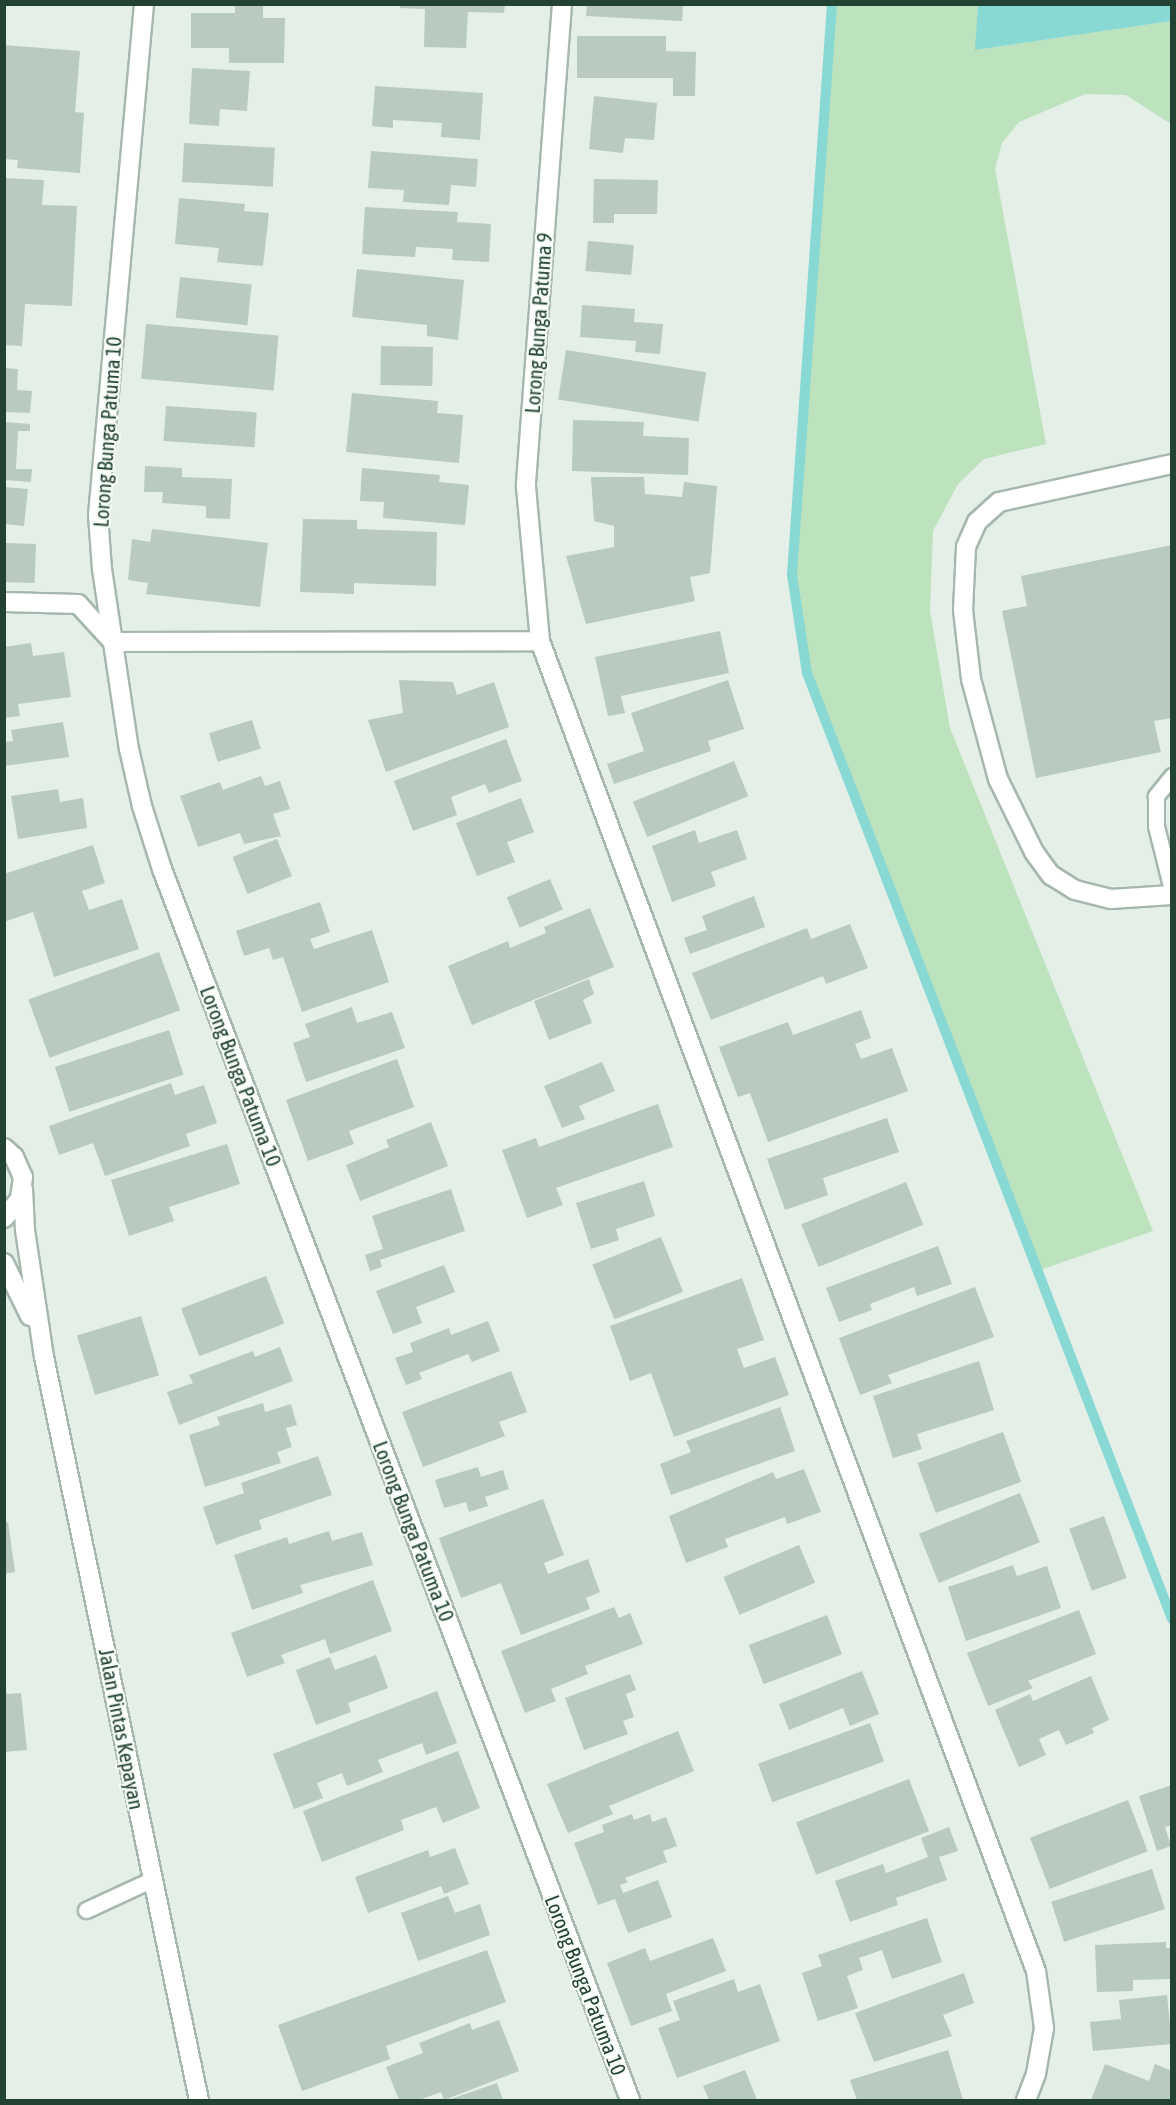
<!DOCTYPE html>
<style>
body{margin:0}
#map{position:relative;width:1176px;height:2105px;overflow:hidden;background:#e4efe8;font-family:"Asap Condensed",sans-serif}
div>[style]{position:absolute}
.green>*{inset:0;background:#bce2be}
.water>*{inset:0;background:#88d8d3}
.stream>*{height:10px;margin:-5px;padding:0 5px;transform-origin:5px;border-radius:5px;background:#88d8d3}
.building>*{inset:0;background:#b9cac0;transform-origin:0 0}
.roads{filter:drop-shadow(2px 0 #a6b8ae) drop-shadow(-2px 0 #a6b8ae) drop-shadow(0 2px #a6b8ae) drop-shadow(0 -2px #a6b8ae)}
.service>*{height:15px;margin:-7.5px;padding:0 7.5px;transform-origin:7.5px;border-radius:7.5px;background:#fff}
.minor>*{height:18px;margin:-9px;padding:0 9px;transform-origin:9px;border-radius:9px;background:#fff}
.tertiary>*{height:18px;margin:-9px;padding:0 9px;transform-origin:9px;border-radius:9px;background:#fff}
span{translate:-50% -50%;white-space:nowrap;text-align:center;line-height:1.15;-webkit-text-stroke:4.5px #f6fbf7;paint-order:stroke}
.street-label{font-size:21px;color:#224333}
.frame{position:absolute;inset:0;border:6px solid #224333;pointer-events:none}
</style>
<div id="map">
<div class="green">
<i style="clip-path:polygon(832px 5px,978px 5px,976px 50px,1171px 21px,1171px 124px,1126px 95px,1085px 94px,1019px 122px,1002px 143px,995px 169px,1046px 444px,984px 459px,958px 484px,933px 531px,930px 611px,950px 728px,1153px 1231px,1037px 1271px,807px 673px,792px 575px)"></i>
</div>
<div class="water">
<i style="clip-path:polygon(978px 5px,1171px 5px,1171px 21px,975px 50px)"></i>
</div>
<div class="stream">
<i style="left:832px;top:4px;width:572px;rotate:94.01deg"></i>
<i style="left:792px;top:575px;width:99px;rotate:81.3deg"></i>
<i style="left:807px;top:673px;width:1014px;rotate:68.9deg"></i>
</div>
<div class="building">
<i style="clip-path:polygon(235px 4px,263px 4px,263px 18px,285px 18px,284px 63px,229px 63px,229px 48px,191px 48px,191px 13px,235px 13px)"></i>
<i style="clip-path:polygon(400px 4px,505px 4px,504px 13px,468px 12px,466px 48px,424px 47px,425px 9px,400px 8px)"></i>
<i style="clip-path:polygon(587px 4px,683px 4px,682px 21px,586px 16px)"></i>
<i style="clip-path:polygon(577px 36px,666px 36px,666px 51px,696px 52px,695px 96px,673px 96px,673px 78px,577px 78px)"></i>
<i style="clip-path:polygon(4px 45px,80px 51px,75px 112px,84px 113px,80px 173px,17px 168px,18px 160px,4px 159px)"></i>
<i style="clip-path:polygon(192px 68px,250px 71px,247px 111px,220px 109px,219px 126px,189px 124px)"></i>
<i style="clip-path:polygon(375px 86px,483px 93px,480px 140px,441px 137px,442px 123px,393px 120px,393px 128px,372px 126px)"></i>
<i style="clip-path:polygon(594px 96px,657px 103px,654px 140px,625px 138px,623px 153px,589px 149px)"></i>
<i style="left:184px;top:143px;width:91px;height:39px;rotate:3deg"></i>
<i style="clip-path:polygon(371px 151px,478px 159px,476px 187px,451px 185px,449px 205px,403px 202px,404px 190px,368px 188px)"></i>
<i style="clip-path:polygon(4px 178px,44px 180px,42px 205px,77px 206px,72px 306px,25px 304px,22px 346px,4px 345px)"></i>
<i style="clip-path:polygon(594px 179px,658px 180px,657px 214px,614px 214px,614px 223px,593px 223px)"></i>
<i style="clip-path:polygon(179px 198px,245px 204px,244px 211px,269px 213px,263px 266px,217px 262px,219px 248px,175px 244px)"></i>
<i style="clip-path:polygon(365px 207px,458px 212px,457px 222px,491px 224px,489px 262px,452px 260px,453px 249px,416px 247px,415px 257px,362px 254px)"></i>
<i style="left:588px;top:241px;width:46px;height:30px;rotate:5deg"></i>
<i style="clip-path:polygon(357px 269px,464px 280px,458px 340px,427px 336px,427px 325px,352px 317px)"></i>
<i style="left:180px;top:277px;width:72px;height:41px;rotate:6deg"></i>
<i style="clip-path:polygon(582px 305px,635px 309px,634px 322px,663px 324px,660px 354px,635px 352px,636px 341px,580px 337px)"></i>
<i style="left:146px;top:324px;width:133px;height:55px;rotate:5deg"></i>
<i style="left:381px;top:346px;width:52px;height:39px;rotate:1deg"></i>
<i style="left:566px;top:350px;width:142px;height:50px;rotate:9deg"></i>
<i style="clip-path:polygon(4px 368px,18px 369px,17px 390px,32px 391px,30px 413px,4px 412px)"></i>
<i style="clip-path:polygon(352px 393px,438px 401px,437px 413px,463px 415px,459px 463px,346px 452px)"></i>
<i style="left:166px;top:406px;width:91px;height:35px;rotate:4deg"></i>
<i style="clip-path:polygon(573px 420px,644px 422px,643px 436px,689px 438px,688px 475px,572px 471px)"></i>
<i style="clip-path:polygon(4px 422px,30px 424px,30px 431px,18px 431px,16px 469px,32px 469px,31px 482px,4px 480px)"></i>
<i style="clip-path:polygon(145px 466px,182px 468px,182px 477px,232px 479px,230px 519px,206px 518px,206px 506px,162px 503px,163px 492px,144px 492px)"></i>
<i style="clip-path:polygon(362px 468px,440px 475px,439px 482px,469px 485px,465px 525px,383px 518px,384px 502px,360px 501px)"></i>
<i style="clip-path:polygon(591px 477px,644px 477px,645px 494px,682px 497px,684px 482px,717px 486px,710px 573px,690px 577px,695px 601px,586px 624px,566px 556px,614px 547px,614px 526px,594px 521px)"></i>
<i style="clip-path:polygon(4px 487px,28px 489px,24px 526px,4px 524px)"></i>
<i style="clip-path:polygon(303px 519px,357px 520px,357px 529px,437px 532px,436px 586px,354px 583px,354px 594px,300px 592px)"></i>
<i style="clip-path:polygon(152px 529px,268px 543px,260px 607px,146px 594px,148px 583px,128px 580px,132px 539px,150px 542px)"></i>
<i style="left:5px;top:543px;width:31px;height:39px;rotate:2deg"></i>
<i style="clip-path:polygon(1172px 545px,1172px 718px,1154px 721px,1161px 752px,1036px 778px,1002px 611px,1027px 606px,1021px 576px)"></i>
<i style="clip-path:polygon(720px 631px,729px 673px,621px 696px,625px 713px,608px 716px,595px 657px)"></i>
<i style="clip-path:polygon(31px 643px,33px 656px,64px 652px,71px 697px,18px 704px,20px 716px,4px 718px,4px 647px)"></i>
<i style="clip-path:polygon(399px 680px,453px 682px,457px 695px,494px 682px,509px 727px,386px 772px,368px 720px,403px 713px)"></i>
<i style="clip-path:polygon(728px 680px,744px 729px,708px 741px,711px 751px,614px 784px,607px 764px,644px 751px,631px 713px)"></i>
<i style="left:252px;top:720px;width:30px;height:45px;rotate:73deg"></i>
<i style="clip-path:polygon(63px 722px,69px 757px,4px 766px,4px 742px,13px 741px,11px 730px)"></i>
<i style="clip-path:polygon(506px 739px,522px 781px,489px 793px,485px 784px,451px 797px,457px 815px,413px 831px,394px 781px)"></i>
<i style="left:734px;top:761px;width:38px;height:109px;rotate:68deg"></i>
<i style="clip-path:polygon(261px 776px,265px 786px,280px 781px,290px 809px,273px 814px,281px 836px,244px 844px,240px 833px,198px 847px,180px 796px,220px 782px,223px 790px)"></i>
<i style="clip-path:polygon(58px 789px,60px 802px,83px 798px,87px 828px,18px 839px,11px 796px)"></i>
<i style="clip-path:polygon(521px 798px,534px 832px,507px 842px,515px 862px,477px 876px,456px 823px)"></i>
<i style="clip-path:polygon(695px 830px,699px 843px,737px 830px,747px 859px,711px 872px,716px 886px,672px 902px,652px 846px)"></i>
<i style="left:277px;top:839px;width:40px;height:48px;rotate:68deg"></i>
<i style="clip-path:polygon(93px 845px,105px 883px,82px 891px,89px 910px,122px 899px,139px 949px,54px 977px,33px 912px,4px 922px,4px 874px)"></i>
<i style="left:550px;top:879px;width:33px;height:47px;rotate:67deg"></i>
<i style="clip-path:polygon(754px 896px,765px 927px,690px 954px,684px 938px,707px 930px,702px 916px)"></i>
<i style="clip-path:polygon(320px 902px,330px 932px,310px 939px,314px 949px,372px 930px,389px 982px,302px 1012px,283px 957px,273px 960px,269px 948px,244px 956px,236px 931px)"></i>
<i style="clip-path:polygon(590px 908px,614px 967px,472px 1025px,448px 966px,508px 941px,510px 948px,546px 933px,544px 927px)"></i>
<i style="clip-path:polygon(850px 924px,868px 968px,826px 984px,823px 976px,711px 1020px,692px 973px,807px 928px,811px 939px)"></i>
<i style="left:159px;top:952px;width:62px;height:139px;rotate:70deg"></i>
<i style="clip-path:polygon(589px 979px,594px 994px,583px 1000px,592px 1023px,549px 1040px,534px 1001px)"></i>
<i style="clip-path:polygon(352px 1007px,357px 1023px,392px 1012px,405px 1048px,306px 1082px,293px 1043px,310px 1037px,305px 1024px)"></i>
<i style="clip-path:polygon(861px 1010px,871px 1038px,855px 1044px,861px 1059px,892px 1048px,908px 1091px,768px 1142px,750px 1093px,738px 1097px,719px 1047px,788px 1022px,793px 1035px)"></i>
<i style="left:169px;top:1030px;width:47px;height:120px;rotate:72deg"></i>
<i style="clip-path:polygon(397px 1059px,414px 1107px,349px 1131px,354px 1144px,308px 1161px,286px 1100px)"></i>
<i style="clip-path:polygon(602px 1062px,615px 1091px,579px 1106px,585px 1119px,562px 1128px,544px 1086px)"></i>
<i style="clip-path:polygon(171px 1083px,175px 1095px,204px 1085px,217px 1123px,186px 1134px,190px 1146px,105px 1176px,93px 1143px,59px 1155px,49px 1126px)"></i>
<i style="clip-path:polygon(658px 1104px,673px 1147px,556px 1188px,563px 1205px,527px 1218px,502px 1150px,536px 1138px,539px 1147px)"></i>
<i style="clip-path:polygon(887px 1118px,899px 1152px,823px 1178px,828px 1195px,785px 1210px,767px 1159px)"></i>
<i style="clip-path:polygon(431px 1122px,448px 1166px,360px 1201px,346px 1165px,389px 1147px,386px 1140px)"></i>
<i style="clip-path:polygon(227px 1144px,240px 1184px,169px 1207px,174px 1221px,129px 1236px,111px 1180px)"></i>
<i style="clip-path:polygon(644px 1181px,655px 1216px,616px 1229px,619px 1240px,591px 1249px,576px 1203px)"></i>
<i style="left:906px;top:1182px;width:46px;height:113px;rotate:68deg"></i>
<i style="clip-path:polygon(451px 1189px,465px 1231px,380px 1260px,382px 1267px,370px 1271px,365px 1255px,383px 1249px,372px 1216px)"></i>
<i style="left:661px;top:1237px;width:59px;height:74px;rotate:68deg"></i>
<i style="clip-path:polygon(938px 1246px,952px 1284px,917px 1296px,914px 1287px,870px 1304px,872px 1310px,839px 1322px,826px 1288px)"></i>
<i style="clip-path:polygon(444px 1265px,455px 1292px,416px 1307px,422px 1323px,393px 1334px,376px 1291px)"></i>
<i style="left:266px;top:1276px;width:51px;height:91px;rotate:69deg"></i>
<i style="clip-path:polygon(742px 1278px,764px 1340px,737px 1349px,744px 1368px,775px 1357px,789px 1395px,674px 1437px,651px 1373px,630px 1381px,610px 1326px)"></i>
<i style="clip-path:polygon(975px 1287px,994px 1337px,888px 1375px,892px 1383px,860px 1395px,839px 1338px)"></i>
<i style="left:141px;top:1316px;width:62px;height:67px;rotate:73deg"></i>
<i style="clip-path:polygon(488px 1321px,500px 1351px,472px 1362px,468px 1354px,419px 1373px,422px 1379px,406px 1385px,395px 1358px,413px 1352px,410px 1343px,449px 1328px,451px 1335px)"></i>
<i style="clip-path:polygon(280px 1347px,293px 1381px,179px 1425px,167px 1392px,193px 1383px,189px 1375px,253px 1351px,255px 1357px)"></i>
<i style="clip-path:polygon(979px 1361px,994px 1410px,917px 1434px,922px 1449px,893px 1458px,873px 1396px)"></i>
<i style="clip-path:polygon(511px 1371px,527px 1412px,499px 1422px,505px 1436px,423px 1467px,402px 1412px)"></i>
<i style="clip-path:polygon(263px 1403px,265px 1412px,291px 1404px,297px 1425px,286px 1428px,292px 1447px,277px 1452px,281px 1463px,205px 1487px,189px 1435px,220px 1425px,217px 1417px)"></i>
<i style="clip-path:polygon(780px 1407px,795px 1451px,671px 1495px,660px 1464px,691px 1452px,686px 1441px)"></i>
<i style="left:1003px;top:1432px;width:53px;height:91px;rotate:70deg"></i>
<i style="clip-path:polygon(318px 1456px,332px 1495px,259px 1520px,262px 1529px,216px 1545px,203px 1507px,244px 1493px,241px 1483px)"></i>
<i style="clip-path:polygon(478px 1467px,481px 1477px,503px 1470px,509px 1489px,485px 1497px,488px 1506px,469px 1512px,466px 1502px,444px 1508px,435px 1480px)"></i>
<i style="clip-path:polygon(804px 1469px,821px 1512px,787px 1524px,785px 1517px,725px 1539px,728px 1547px,686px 1563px,669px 1516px,773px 1472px,776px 1479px)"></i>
<i style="left:1020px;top:1493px;width:53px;height:109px;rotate:68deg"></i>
<i style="clip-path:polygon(543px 1499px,564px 1555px,544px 1563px,548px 1574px,588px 1559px,600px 1592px,586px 1598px,590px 1609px,521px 1635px,501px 1583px,461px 1598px,439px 1538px)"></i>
<i style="left:1104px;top:1516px;width:66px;height:37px;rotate:70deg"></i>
<i style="clip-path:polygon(8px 1522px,15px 1572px,4px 1574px,4px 1523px)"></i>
<i style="clip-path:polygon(329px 1531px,332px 1541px,362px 1532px,373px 1565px,300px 1585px,303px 1593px,252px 1610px,234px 1555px,287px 1537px,289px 1544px)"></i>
<i style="left:799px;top:1545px;width:41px;height:82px;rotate:67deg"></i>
<i style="clip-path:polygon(1013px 1565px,1017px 1576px,1047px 1566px,1061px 1608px,966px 1641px,948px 1587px)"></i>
<i style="clip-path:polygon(373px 1580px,392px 1631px,330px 1654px,325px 1639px,281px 1655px,285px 1663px,247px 1677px,231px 1633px)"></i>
<i style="clip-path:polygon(614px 1607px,619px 1618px,630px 1613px,643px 1644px,585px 1666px,588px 1674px,551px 1689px,556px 1701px,525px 1713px,501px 1651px)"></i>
<i style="clip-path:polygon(1079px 1610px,1096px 1654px,1028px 1681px,1033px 1688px,988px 1706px,967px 1653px)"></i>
<i style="left:827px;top:1615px;width:42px;height:84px;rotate:69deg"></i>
<i style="clip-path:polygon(376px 1655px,388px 1688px,348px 1703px,351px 1712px,316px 1725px,296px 1670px,330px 1657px,335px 1670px)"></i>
<i style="clip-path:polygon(862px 1671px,879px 1714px,850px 1726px,843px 1708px,789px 1730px,779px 1704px)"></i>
<i style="clip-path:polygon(630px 1674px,636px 1690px,626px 1694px,634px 1717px,623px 1721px,628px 1734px,584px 1750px,565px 1698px)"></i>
<i style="clip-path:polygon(1091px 1676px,1109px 1720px,1092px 1728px,1094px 1733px,1066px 1745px,1059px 1730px,1039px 1739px,1046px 1755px,1019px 1767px,995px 1710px,1030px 1694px,1033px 1701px)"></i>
<i style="clip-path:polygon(4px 1687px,7px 1694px,21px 1693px,27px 1750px,4px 1752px)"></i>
<i style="clip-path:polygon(437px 1691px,457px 1743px,426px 1755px,422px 1743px,378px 1760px,383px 1772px,347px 1786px,342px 1773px,317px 1783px,323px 1798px,294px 1809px,273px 1754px)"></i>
<i style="left:870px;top:1723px;width:41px;height:119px;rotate:70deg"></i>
<i style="clip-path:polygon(678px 1731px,694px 1771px,609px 1806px,613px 1814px,568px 1833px,547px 1784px)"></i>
<i style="clip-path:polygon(458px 1751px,480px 1808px,443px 1823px,436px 1807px,401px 1820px,404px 1830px,322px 1862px,303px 1811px)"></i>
<i style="left:909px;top:1779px;width:56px;height:121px;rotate:69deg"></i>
<i style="clip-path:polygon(1172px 1785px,1172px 1825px,1165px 1827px,1171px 1846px,1157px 1851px,1139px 1796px)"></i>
<i style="left:1128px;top:1800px;width:55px;height:105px;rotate:69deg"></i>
<i style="clip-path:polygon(632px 1814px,634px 1820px,650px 1814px,652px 1822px,666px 1817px,677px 1846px,663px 1851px,667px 1862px,625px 1878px,628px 1882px,620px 1885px,623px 1893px,658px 1880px,672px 1917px,628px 1933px,615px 1899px,598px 1905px,574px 1843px,604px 1832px,602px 1825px)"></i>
<i style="clip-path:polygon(949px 1827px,958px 1851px,939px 1857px,947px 1880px,896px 1898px,898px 1905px,850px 1922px,835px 1881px,883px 1864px,886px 1873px,928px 1857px,921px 1838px)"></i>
<i style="clip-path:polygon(455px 1848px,469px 1884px,444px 1894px,441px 1886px,368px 1913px,355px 1877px,428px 1850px,430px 1857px)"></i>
<i style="left:1152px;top:1869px;width:42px;height:106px;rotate:72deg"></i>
<i style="clip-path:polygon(448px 1896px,455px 1913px,480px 1904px,490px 1935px,418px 1961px,401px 1913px)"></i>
<i style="clip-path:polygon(927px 1918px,942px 1962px,892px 1979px,882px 1950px,859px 1958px,863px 1970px,847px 1976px,858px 2008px,818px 2021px,802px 1973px,822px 1966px,818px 1955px)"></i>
<i style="clip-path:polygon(713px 1938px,726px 1971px,666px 1994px,672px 2011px,631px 2026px,607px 1963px,645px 1948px,650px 1961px)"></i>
<i style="clip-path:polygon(1166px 1942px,1166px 1948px,1172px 1948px,1172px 1979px,1133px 1980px,1133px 1991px,1097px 1992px,1095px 1945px)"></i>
<i style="clip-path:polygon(487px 1950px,506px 2002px,386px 2046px,390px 2059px,302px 2091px,278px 2025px)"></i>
<i style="clip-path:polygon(964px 1973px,974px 2003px,943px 2015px,952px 2036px,874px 2062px,855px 2013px)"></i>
<i style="clip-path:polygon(734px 1979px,738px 1992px,760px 1984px,780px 2041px,677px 2078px,658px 2028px,680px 2020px,673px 2001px)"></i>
<i style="clip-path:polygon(1167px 1995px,1172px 2044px,1093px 2051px,1090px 2022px,1121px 2019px,1119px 2000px)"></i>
<i style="clip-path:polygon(499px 2020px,519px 2071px,444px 2100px,441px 2092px,419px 2100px,399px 2100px,386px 2067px,423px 2053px,419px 2043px,470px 2023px,472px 2030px)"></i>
<i style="clip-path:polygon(948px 2050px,963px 2100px,857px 2100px,850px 2080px)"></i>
<i style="clip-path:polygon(1105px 2064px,1149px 2081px,1155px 2064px,1172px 2071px,1172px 2100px,1091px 2100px)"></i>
<i style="clip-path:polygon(745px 2070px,757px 2100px,709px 2100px,703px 2086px)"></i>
<i style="clip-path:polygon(497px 2083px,503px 2100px,448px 2100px)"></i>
</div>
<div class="roads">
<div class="service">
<i style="left:1172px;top:776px;width:26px;rotate:129deg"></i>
<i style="left:1156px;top:796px;width:30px;rotate:90deg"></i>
<i style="left:1156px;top:826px;width:66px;rotate:76deg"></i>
<i style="left:86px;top:1910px;width:74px;rotate:-24.8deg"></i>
</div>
<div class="minor">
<i style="left:144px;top:4px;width:513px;rotate:95.14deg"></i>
<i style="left:98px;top:515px;width:54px;rotate:85.8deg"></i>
<i style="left:102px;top:569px;width:182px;rotate:81.5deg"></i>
<i style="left:129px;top:749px;width:58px;rotate:77.2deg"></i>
<i style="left:142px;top:806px;width:66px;rotate:72.4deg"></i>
<i style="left:162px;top:869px;width:1317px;rotate:69.18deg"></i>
<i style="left:562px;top:4px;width:484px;rotate:94.3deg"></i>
<i style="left:526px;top:487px;width:155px;rotate:84.8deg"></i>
<i style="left:540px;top:641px;width:1419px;rotate:69.55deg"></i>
<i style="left:1036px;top:1971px;width:58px;rotate:82deg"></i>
<i style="left:1044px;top:2028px;width:47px;rotate:99.9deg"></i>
<i style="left:1036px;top:2074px;width:28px;rotate:111deg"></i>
<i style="left:1172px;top:464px;width:177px;rotate:167.6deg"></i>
<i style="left:999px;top:502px;width:30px;rotate:138deg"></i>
<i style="left:977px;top:522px;width:27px;rotate:114deg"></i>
<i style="left:966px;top:547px;width:63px;rotate:92.7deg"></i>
<i style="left:963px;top:610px;width:69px;rotate:83.4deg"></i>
<i style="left:971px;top:679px;width:104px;rotate:74.9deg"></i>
<i style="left:998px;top:779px;width:81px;rotate:63.7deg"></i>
<i style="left:1034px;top:852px;width:29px;rotate:54deg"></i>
<i style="left:1051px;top:875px;width:28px;rotate:32deg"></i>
<i style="left:1075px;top:890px;width:37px;rotate:14deg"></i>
<i style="left:1111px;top:899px;width:61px;rotate:-3.8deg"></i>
<i style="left:4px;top:602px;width:74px;rotate:1.5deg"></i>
<i style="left:78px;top:604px;width:52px;rotate:47.4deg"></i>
<i style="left:113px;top:642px;width:427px;rotate:-0.1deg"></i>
</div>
<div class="tertiary">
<i style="left:4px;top:1148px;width:13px;rotate:42deg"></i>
<i style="left:14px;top:1157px;width:22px;rotate:66deg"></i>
<i style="left:23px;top:1177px;width:22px;rotate:98deg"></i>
<i style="left:20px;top:1199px;width:25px;rotate:130deg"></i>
<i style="left:23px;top:1189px;width:41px;rotate:87.2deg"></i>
<i style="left:25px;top:1230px;width:128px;rotate:81.5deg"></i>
<i style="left:44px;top:1357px;width:759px;rotate:78.22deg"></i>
<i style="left:4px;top:1263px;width:59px;rotate:63.9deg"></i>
</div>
</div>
<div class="street-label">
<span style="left:538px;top:323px;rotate:-86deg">Lorong Bunga Patuma 9</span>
<span style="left:107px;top:432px;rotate:-86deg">Lorong Bunga Patuma 10</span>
<span style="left:241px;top:1076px;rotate:69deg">Lorong Bunga Patuma 10</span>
<span style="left:414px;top:1531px;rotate:69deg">Lorong Bunga Patuma 10</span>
<span style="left:122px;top:1729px;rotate:79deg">Jalan Pintas Kepayan</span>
<span style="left:586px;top:1985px;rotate:69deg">Lorong Bunga Patuma 10</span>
</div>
<div class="frame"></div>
</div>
